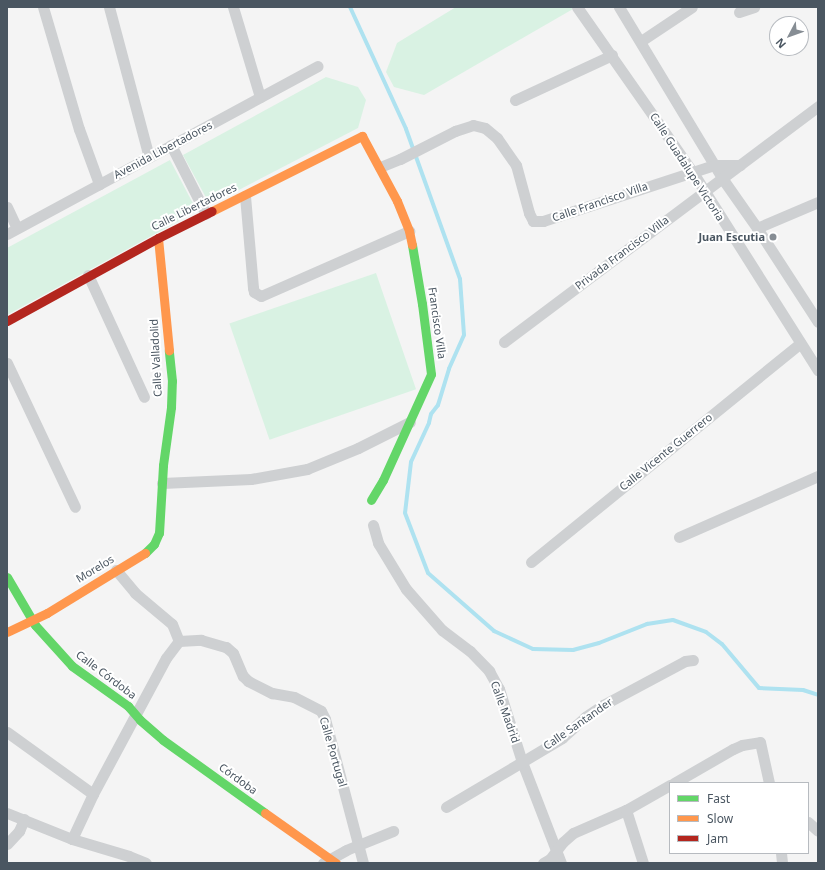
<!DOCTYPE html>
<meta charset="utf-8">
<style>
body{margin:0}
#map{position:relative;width:825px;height:870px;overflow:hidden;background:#f4f4f4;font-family:"Noto Sans",sans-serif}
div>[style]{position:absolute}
.green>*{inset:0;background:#d9f2e3;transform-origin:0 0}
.stream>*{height:4px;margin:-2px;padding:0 2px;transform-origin:2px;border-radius:2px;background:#aee2f0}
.street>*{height:11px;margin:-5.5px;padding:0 5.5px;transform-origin:5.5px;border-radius:5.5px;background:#ced0d2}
.fast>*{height:9px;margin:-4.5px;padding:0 4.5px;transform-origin:4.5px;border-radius:4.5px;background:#63d668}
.slow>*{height:9px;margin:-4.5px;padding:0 4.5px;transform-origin:4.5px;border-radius:4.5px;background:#ff974d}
.jam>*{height:9px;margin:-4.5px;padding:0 4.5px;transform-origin:4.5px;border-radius:4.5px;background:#b3261e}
.dots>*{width:11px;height:11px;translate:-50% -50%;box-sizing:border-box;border:2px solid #fff;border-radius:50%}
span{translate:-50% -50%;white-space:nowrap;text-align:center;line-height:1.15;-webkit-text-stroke:4px #fff;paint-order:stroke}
.street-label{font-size:11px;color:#4a5661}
.poi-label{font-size:11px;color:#4a5661;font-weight:700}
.right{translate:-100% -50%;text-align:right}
.frame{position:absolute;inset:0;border:8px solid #4a5661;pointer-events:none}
.legend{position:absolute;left:669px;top:782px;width:140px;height:72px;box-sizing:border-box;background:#fff;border:1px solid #b7bbc0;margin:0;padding:5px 7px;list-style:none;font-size:12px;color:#4a5661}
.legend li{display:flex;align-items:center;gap:8px;height:20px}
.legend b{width:20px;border:1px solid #b7bbc0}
.north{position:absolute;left:769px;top:16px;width:40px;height:40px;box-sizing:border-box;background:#fff;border:1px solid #b7bbc0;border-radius:50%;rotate:229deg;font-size:11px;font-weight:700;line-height:16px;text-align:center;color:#4a5661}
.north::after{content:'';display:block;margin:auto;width:14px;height:18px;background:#868d94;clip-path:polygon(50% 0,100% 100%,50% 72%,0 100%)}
</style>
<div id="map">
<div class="green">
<i style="clip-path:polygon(456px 7px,572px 7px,573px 9px,424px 95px,394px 87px,386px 72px,397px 43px)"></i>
<i style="clip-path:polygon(326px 77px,358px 87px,366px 100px,358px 128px,210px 205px,183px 155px)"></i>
<i style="clip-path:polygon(170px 160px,197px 211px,7px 315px,7px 248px)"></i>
<i style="left:376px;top:273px;width:123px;height:155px;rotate:71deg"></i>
</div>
<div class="stream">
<i style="left:350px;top:7px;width:134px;rotate:65.3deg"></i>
<i style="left:406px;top:129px;width:159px;rotate:70.2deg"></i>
<i style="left:460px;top:279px;width:56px;rotate:85.9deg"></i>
<i style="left:464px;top:335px;width:37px;rotate:114deg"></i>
<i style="left:449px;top:369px;width:38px;rotate:107deg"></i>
<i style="left:438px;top:405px;width:11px;rotate:128deg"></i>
<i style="left:431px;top:414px;width:9px;rotate:103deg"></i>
<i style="left:429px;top:423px;width:43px;rotate:114.8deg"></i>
<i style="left:411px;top:462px;width:51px;rotate:96.7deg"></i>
<i style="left:405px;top:513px;width:64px;rotate:69deg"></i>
<i style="left:428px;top:573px;width:88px;rotate:41.3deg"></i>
<i style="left:494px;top:631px;width:43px;rotate:24.8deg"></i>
<i style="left:533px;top:649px;width:40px;rotate:1.4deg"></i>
<i style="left:573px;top:650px;width:27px;rotate:-15deg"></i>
<i style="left:599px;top:643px;width:52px;rotate:-21.6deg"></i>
<i style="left:647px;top:624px;width:26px;rotate:-9deg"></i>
<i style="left:673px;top:620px;width:35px;rotate:20deg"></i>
<i style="left:706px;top:632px;width:20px;rotate:37deg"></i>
<i style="left:722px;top:644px;width:57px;rotate:49.9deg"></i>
<i style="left:759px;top:688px;width:44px;rotate:2.6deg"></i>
<i style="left:803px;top:690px;width:16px;rotate:18deg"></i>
</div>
<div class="street">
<i style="left:43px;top:7px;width:127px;rotate:73.6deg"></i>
<i style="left:79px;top:129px;width:59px;rotate:70deg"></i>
<i style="left:109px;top:7px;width:155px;rotate:75.1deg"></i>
<i style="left:233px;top:7px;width:94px;rotate:73.3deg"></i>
<i style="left:577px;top:7px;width:200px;rotate:55deg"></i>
<i style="left:692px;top:171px;width:236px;rotate:57.7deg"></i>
<i style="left:619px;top:7px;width:200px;rotate:58.9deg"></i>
<i style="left:722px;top:178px;width:61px;rotate:55deg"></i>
<i style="left:757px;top:228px;width:112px;rotate:57deg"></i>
<i style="left:739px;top:12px;width:16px;rotate:-18deg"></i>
<i style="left:641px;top:41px;width:61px;rotate:-33.7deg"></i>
<i style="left:515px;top:100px;width:107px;rotate:-24.9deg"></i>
<i style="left:171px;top:145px;width:77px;rotate:63.1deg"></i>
<i style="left:380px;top:167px;width:22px;rotate:-22deg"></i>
<i style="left:400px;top:159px;width:62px;rotate:-27deg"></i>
<i style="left:455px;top:131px;width:19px;rotate:-18deg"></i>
<i style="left:473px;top:125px;width:12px;rotate:14deg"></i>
<i style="left:485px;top:128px;width:16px;rotate:40deg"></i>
<i style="left:497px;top:138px;width:33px;rotate:55deg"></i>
<i style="left:516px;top:165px;width:50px;rotate:74.8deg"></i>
<i style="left:529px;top:213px;width:9px;rotate:63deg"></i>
<i style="left:533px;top:221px;width:10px"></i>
<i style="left:543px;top:221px;width:180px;rotate:-18.1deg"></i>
<i style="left:714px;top:165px;width:26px"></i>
<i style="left:245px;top:196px;width:92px;rotate:85deg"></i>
<i style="left:253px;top:288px;width:4px;rotate:76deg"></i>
<i style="left:254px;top:292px;width:8px;rotate:30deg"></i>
<i style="left:261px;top:296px;width:162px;rotate:-23.7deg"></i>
<i style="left:7px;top:207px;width:23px;rotate:65deg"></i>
<i style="left:757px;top:228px;width:66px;rotate:-23.1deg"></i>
<i style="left:7px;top:234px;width:353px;rotate:-28.4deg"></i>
<i style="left:88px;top:275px;width:134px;rotate:65.3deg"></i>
<i style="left:504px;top:342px;width:393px;rotate:-36.9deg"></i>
<i style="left:7px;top:363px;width:159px;rotate:64.7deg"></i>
<i style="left:162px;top:483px;width:89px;rotate:-2.6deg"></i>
<i style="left:251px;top:479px;width:57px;rotate:-10.1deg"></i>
<i style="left:307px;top:469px;width:55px;rotate:-22.4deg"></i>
<i style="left:358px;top:448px;width:58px;rotate:-26.6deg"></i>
<i style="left:373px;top:525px;width:19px;rotate:74deg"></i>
<i style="left:378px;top:543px;width:54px;rotate:58.7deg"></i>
<i style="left:406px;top:589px;width:55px;rotate:48.7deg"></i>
<i style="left:442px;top:630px;width:35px;rotate:37deg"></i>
<i style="left:470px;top:651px;width:28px;rotate:46deg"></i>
<i style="left:489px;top:671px;width:21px;rotate:61deg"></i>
<i style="left:499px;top:689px;width:77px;rotate:72.5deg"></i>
<i style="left:522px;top:762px;width:108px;rotate:68.9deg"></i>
<i style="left:679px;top:537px;width:152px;rotate:-23.7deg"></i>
<i style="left:531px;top:562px;width:347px;rotate:-39.1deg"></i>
<i style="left:116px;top:570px;width:30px;rotate:50deg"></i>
<i style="left:135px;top:593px;width:48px;rotate:40deg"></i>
<i style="left:172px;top:624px;width:18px;rotate:68deg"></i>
<i style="left:179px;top:641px;width:22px;rotate:-3deg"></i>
<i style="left:201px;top:640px;width:26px;rotate:16deg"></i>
<i style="left:226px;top:647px;width:9px;rotate:41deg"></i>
<i style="left:233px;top:653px;width:25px;rotate:67deg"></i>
<i style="left:243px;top:676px;width:7px;rotate:45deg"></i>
<i style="left:248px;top:681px;width:27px;rotate:27deg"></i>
<i style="left:272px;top:693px;width:22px;rotate:10deg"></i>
<i style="left:294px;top:697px;width:30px;rotate:27deg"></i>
<i style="left:321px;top:711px;width:9px;rotate:63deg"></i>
<i style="left:325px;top:719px;width:149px;rotate:75.2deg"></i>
<i style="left:7px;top:732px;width:106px;rotate:35.8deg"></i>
<i style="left:674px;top:783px;width:68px;rotate:-30deg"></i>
<i style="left:733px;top:749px;width:10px;rotate:-24deg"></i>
<i style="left:742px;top:745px;width:18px;rotate:-9deg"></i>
<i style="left:760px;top:742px;width:42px;rotate:77.6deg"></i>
<i style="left:446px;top:807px;width:135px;rotate:-30.7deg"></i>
<i style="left:562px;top:738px;width:31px;rotate:-42deg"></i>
<i style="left:585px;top:717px;width:22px;rotate:-34deg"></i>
<i style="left:603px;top:705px;width:93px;rotate:-28.2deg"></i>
<i style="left:685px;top:661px;width:8px;rotate:-7deg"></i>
<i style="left:626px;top:810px;width:56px;rotate:72.2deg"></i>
<i style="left:7px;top:813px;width:70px;rotate:21.8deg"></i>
<i style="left:72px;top:839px;width:59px;rotate:16.6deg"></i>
<i style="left:129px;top:856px;width:18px;rotate:22deg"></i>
<i style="left:808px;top:822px;width:13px;rotate:42deg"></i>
<i style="left:72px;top:839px;width:50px;rotate:-65deg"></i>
<i style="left:93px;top:794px;width:154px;rotate:-61.8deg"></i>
<i style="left:166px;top:658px;width:21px;rotate:-53deg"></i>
<i style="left:7px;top:844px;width:18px;rotate:-47deg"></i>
<i style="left:19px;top:831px;width:13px;rotate:-67deg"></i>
<i style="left:781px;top:853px;width:10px;rotate:84deg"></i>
<i style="left:323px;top:863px;width:26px;rotate:-29deg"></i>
<i style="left:346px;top:850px;width:51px;rotate:-22deg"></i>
<i style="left:543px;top:863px;width:8px;rotate:-30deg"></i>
<i style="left:550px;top:859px;width:21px;rotate:-53deg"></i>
<i style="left:563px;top:842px;width:13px;rotate:-42deg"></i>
<i style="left:573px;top:833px;width:58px;rotate:-23.5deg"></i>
<i style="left:626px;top:810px;width:51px;rotate:-29.6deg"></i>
</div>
<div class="fast">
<i style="left:371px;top:500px;width:23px;rotate:-59deg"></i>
<i style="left:383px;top:480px;width:116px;rotate:-65.6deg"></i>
<i style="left:431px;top:374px;width:71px;rotate:-97.3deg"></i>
<i style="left:422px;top:304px;width:60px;rotate:-99.6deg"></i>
<i style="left:145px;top:553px;width:13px;rotate:-45deg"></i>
<i style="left:154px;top:544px;width:12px;rotate:-66deg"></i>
<i style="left:159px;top:533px;width:68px;rotate:-86.6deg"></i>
<i style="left:163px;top:465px;width:59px;rotate:-82.1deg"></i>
<i style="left:171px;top:407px;width:26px;rotate:-88deg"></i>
<i style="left:172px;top:381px;width:31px;rotate:-96deg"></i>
<i style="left:7px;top:577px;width:56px;rotate:59.7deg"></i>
<i style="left:35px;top:625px;width:55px;rotate:47.9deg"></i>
<i style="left:72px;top:666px;width:69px;rotate:35.5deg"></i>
<i style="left:128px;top:706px;width:18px;rotate:49deg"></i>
<i style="left:140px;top:720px;width:30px;rotate:41deg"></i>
<i style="left:163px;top:740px;width:125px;rotate:35.6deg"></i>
</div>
<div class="slow">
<i style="left:212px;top:211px;width:168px;rotate:-26.6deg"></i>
<i style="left:362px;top:136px;width:74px;rotate:61.7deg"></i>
<i style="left:397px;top:201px;width:32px;rotate:68deg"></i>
<i style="left:409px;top:231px;width:14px;rotate:78deg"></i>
<i style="left:158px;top:238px;width:113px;rotate:84.4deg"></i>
<i style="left:7px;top:632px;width:44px;rotate:-25.4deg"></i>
<i style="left:47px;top:613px;width:115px;rotate:-31.5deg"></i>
<i style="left:265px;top:813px;width:87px;rotate:35.2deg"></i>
</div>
<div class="jam">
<i style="left:7px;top:321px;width:172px;rotate:-28.8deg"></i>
<i style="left:158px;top:238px;width:60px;rotate:-26.6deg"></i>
</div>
<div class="dots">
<i style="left:773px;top:237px;background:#868d94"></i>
</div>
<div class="street-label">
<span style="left:163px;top:150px;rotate:-28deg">Avenida Libertadores</span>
<span style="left:687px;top:167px;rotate:57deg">Calle Guadalupe Victoria</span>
<span style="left:600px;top:202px;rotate:-19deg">Calle Francisco Villa</span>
<span style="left:194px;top:207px;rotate:-26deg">Calle Libertadores</span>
<span style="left:622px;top:253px;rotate:-37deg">Privada Francisco Villa</span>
<span style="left:437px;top:323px;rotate:82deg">Francisco Villa</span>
<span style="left:156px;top:358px;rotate:-93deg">Calle Valladolid</span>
<span style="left:666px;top:452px;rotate:-39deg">Calle Vicente Guerrero</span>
<span style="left:95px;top:569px;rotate:-31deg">Morelos</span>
<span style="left:106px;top:675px;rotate:37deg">Calle Córdoba</span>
<span style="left:505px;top:712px;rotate:70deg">Calle Madrid</span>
<span style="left:578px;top:724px;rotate:-35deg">Calle Santander</span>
<span style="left:333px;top:752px;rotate:74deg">Calle Portugal</span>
<span style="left:238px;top:779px;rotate:36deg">Córdoba</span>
</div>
<div class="poi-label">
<span class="right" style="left:765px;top:237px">Juan Escutia</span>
</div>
<div class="frame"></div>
<ul class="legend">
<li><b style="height:5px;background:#63d668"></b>Fast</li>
<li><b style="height:5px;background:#ff974d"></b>Slow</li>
<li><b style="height:5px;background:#b3261e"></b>Jam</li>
</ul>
<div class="north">N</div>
</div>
